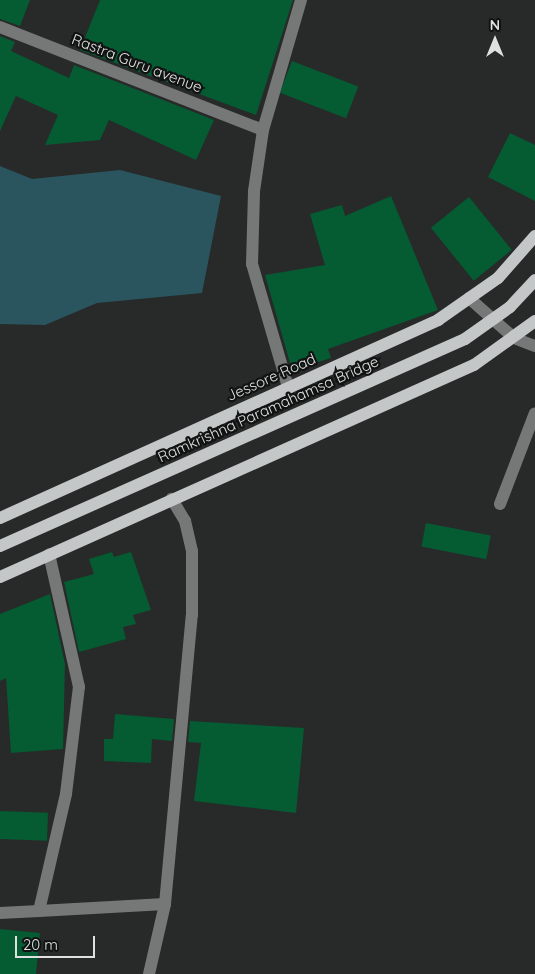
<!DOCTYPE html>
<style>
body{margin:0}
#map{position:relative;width:535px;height:974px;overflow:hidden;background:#272a29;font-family:Quicksand,sans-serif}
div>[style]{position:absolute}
.water>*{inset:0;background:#2a555e}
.building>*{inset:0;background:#055b32;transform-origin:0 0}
.minor>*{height:12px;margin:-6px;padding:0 6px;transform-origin:6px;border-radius:6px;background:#767878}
.major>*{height:12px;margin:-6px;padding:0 6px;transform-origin:6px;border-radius:6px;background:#c3c7c7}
.major-bridge>*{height:12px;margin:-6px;padding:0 6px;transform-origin:6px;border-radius:6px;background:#c3c7c7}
span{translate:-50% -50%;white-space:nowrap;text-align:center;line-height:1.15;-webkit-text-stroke:4.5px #111212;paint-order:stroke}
.street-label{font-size:15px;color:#dfe1e1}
.north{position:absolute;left:470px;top:15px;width:50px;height:50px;-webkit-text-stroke:4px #111212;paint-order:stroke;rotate:0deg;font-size:14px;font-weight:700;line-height:20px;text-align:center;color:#dfe1e1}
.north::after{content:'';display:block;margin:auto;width:18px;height:22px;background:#dfe1e1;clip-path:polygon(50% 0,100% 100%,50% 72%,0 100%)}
.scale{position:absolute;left:15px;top:936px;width:80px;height:22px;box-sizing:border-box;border:2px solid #dfe1e1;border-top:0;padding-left:6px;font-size:15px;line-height:18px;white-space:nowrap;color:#dfe1e1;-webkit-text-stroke:4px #111212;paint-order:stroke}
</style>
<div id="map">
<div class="water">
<i style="clip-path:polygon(0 166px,32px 179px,120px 170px,221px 196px,202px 293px,97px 303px,45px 325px,0 324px)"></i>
</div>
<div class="building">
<i style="clip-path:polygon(0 0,30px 0,20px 26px,0 19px)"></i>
<i style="clip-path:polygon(100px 0,293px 0,256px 115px,80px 50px)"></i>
<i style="clip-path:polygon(0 36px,15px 42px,11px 51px,69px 78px,74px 65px,214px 120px,196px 160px,109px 120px,100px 140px,45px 145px,58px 115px,16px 96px,0 131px)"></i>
<i style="left:292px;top:61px;width:71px;height:34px;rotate:21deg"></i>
<i style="clip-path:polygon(510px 133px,535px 145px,535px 201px,488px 177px)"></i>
<i style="clip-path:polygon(391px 196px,438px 310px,328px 349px,331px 358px,292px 370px,265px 275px,325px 265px,310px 214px,342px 205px,345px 216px)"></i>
<i style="left:469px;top:197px;width:68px;height:49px;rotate:51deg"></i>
<i style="left:426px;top:523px;width:66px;height:24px;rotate:11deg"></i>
<i style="clip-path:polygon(112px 552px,114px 557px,131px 552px,151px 610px,133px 615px,136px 624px,123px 627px,126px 639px,79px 652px,64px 582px,94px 574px,89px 559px)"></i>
<i style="clip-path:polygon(50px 594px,65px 664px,63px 749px,11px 753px,6px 678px,0 681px,0 614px)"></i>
<i style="clip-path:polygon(115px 714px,174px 719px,172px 741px,152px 739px,151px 763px,104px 761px,104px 739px,113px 739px)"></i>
<i style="clip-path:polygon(190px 721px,304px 728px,296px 813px,194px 801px,201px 743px,188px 742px)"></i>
<i style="left:0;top:811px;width:48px;height:28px;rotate:2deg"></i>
<i style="clip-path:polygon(0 929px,40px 933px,36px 974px,0 974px)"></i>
</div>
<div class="minor">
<i style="left:0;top:27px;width:282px;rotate:21.4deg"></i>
<i style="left:469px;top:298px;width:60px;rotate:41.6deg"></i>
<i style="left:514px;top:338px;width:22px;rotate:21deg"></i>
<i style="left:288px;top:387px;width:128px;rotate:-106.3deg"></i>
<i style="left:252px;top:264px;width:73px;rotate:-88.4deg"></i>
<i style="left:254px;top:191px;width:62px;rotate:-81.6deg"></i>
<i style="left:263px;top:130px;width:135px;rotate:-73.7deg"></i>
<i style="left:500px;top:504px;width:97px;rotate:-69deg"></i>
<i style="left:39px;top:911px;width:126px;rotate:-3.2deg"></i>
<i style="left:0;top:913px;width:39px;rotate:-3deg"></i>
<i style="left:39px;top:911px;width:120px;rotate:-77deg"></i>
<i style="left:66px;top:794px;width:108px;rotate:-83.1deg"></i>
<i style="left:79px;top:687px;width:136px;rotate:-102.7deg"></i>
<i style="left:149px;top:974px;width:72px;rotate:-77.1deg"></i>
<i style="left:165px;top:904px;width:290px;rotate:-84.7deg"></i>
<i style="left:192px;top:615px;width:64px;rotate:-90deg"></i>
<i style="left:192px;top:551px;width:31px;rotate:-103deg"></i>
<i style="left:185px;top:521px;width:26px;rotate:-121deg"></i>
</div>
<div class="major">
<i style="left:0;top:518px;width:481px;rotate:-24.3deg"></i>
<i style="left:438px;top:320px;width:73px;rotate:-35deg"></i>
<i style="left:498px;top:278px;width:56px;rotate:-48.6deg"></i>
<i style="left:0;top:577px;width:519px;rotate:-24.1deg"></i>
<i style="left:474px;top:365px;width:75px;rotate:-35.8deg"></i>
</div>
<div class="major-bridge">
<i style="left:0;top:546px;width:509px;rotate:-24deg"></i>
<i style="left:465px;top:339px;width:55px;rotate:-35.4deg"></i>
<i style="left:510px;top:307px;width:37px;rotate:-47deg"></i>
</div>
<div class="street-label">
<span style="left:137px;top:63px;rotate:21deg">Rastra Guru avenue</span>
<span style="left:271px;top:377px;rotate:-24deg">Jessore Road</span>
<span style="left:268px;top:409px;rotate:-24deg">Ramkrishna Paramahamsa Bridge</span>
</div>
<div class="north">N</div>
<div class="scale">20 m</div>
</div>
